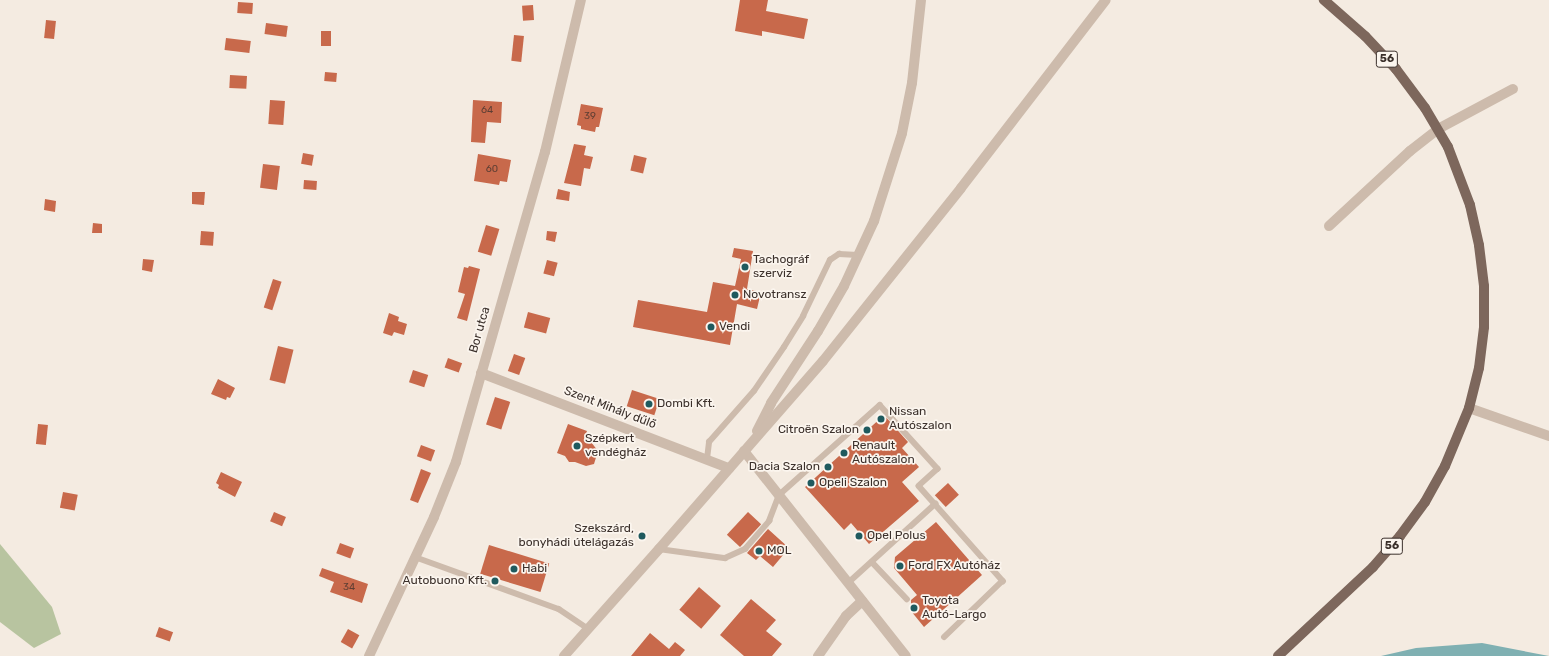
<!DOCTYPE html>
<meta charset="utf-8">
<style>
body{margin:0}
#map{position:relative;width:1549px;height:656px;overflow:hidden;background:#f4ebe1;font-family:Rubik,sans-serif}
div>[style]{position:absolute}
.green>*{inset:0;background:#b8c4a0}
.water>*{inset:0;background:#7fb0b2}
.building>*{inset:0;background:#c8694b;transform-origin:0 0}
.service>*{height:5.5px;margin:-2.75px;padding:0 2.75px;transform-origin:2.75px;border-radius:2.75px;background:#cdbbac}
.minor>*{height:10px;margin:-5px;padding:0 5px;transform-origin:5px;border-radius:5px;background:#cdbbac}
.tertiary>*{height:10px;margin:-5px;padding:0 5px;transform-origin:5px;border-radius:5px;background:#cdbbac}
.primary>*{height:10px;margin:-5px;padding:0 5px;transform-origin:5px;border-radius:5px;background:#7d675c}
.dots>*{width:11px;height:11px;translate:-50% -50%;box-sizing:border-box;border:2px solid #fbf5ee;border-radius:50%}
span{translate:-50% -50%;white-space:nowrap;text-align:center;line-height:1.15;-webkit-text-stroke:3.5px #fbf5ee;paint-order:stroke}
.number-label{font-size:10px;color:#5e3e33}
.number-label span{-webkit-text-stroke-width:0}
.shield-label span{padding:1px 3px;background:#fbf5ee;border:1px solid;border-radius:3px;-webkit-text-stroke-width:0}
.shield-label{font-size:11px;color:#3b302b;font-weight:700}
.poi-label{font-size:12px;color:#3b302b}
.left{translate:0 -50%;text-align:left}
.right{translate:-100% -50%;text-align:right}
.street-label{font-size:12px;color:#3b302b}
</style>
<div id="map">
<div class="green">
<i style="clip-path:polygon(0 544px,52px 607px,61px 634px,34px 648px,0 622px)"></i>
</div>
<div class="water">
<i style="clip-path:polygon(1482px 643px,1549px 656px,1381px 656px,1416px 648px)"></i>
</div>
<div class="building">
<i style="clip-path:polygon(740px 0,768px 0,766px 11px,808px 19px,804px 39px,762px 31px,762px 36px,735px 31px)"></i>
<i style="left:238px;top:2px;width:15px;height:11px;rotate:4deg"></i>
<i style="left:533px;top:5px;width:15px;height:11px;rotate:86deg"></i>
<i style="left:46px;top:20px;width:10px;height:18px;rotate:6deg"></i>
<i style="left:266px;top:23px;width:22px;height:11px;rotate:8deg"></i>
<i style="left:321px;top:31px;width:10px;height:15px"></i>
<i style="left:514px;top:35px;width:10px;height:26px;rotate:6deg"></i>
<i style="left:226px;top:38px;width:25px;height:12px;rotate:7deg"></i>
<i style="left:325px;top:72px;width:12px;height:9px;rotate:5deg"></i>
<i style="left:230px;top:75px;width:17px;height:13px;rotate:3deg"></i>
<i style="left:270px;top:100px;width:15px;height:24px;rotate:4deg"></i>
<i style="clip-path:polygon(473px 100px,502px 102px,501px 123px,487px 122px,485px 143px,471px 142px)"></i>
<i style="clip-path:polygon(581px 104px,603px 108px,599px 127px,596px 127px,595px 132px,581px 129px,581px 126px,577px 125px)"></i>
<i style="clip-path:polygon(574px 144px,586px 146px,584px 155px,593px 157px,590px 169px,584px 168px,581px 186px,564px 183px)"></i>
<i style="left:303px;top:153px;width:11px;height:11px;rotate:10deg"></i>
<i style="clip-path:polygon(478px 154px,511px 160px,507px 182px,500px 181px,499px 185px,474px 181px)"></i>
<i style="left:634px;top:155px;width:13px;height:16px;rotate:13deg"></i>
<i style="left:263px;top:164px;width:17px;height:24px;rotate:7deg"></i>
<i style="left:304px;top:180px;width:13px;height:9px;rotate:4deg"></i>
<i style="clip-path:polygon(558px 189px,570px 192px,569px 201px,556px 199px)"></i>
<i style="clip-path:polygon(192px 192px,205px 192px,204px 205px,192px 204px)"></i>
<i style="clip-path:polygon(45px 199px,56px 201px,55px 212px,44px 210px)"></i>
<i style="clip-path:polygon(93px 223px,102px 224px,102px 233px,92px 233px)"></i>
<i style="left:486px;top:225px;width:14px;height:28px;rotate:17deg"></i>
<i style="left:201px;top:231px;width:13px;height:14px;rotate:4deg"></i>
<i style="clip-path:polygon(547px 231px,557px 232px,555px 242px,546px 240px)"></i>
<i style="clip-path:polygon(734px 248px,753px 251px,747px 289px,761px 292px,757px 309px,737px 304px,730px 345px,633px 327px,638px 300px,707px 312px,713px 282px,735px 286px,741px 259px,732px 257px)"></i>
<i style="clip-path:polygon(143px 259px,154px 260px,152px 272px,142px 270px)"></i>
<i style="left:547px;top:260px;width:11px;height:14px;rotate:15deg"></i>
<i style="clip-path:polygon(469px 266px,480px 269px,467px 321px,457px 318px,465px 294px,458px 292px,464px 267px,468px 268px)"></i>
<i style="left:273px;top:279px;width:9px;height:30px;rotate:18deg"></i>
<i style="left:528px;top:312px;width:23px;height:16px;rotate:15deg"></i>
<i style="clip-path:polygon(389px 313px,399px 317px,398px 321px,407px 324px,404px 335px,394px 332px,392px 336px,383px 333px)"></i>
<i style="left:278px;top:346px;width:16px;height:35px;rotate:14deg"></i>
<i style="left:514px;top:354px;width:12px;height:18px;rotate:20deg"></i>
<i style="left:448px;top:358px;width:15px;height:10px;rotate:20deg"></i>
<i style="left:413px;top:370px;width:16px;height:13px;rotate:18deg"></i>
<i style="clip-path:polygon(218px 379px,235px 388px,230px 398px,227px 397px,226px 400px,211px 394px)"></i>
<i style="left:632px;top:390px;width:29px;height:17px;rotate:18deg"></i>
<i style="left:495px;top:397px;width:16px;height:29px;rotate:18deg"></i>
<i style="clip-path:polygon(884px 415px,908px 442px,902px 448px,919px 467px,902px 482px,919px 501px,869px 544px,851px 523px,844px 530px,805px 487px)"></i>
<i style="left:38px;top:424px;width:10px;height:20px;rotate:6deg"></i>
<i style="clip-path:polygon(568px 424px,587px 431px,584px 439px,591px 442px,598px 451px,594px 464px,586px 466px,575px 462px,569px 462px,565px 456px,557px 453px)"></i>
<i style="left:421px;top:445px;width:15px;height:12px;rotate:20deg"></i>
<i style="clip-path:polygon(421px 469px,431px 473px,418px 503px,410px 500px)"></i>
<i style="clip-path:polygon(221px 472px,242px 482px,235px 497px,218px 488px,219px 485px,216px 483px)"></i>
<i style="left:948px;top:483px;width:16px;height:18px;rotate:47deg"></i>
<i style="left:63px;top:492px;width:15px;height:16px;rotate:11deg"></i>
<i style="left:274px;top:512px;width:13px;height:10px;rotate:23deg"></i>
<i style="left:748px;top:512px;width:18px;height:31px;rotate:43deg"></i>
<i style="clip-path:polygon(936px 522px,982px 575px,924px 627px,911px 611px,911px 600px,917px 595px,894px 568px,895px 557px)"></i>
<i style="clip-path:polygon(768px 529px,789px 548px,773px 567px,760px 556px,756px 560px,747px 553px)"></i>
<i style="left:340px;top:543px;width:15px;height:11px;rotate:20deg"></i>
<i style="left:489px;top:545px;width:63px;height:30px;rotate:17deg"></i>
<i style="clip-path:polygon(322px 568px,368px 584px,362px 603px,330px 592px,334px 582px,319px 576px)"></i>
<i style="left:699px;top:587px;width:29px;height:30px;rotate:41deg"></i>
<i style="clip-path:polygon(751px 599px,776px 620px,766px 631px,782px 644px,772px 656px,744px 656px,720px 635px)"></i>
<i style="left:159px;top:627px;width:15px;height:10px;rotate:20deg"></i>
<i style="left:348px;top:629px;width:13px;height:15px;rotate:29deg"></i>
<i style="clip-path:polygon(650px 633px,669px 649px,675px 642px,685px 650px,680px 656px,631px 656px)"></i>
</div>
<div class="service">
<i style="left:707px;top:459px;width:17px;rotate:-83deg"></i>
<i style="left:709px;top:442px;width:68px;rotate:-48.6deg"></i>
<i style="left:754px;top:391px;width:53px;rotate:-55.7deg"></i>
<i style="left:784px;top:347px;width:36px;rotate:-58deg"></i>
<i style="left:803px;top:316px;width:62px;rotate:-64.3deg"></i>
<i style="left:830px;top:260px;width:11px;rotate:-34deg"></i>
<i style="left:839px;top:254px;width:19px;rotate:3deg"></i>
<i style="left:659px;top:549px;width:67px;rotate:7.8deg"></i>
<i style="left:725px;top:558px;width:22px;rotate:-24deg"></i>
<i style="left:745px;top:549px;width:37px;rotate:-49deg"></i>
<i style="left:769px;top:521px;width:28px;rotate:-69deg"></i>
<i style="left:779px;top:495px;width:135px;rotate:-41.7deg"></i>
<i style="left:880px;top:405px;width:86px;rotate:47.8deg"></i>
<i style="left:938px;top:469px;width:25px;rotate:138deg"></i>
<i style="left:919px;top:486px;width:127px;rotate:48.5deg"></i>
<i style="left:1003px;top:581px;width:81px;rotate:136deg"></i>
<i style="left:415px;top:557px;width:153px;rotate:19.9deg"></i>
<i style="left:559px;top:609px;width:36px;rotate:34deg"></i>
<i style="left:872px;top:562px;width:51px;rotate:46.6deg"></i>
<i style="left:848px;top:583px;width:118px;rotate:-42.2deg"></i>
</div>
<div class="minor">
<i style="left:1329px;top:226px;width:110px;rotate:-42.8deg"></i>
<i style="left:1410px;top:151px;width:36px;rotate:-38deg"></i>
<i style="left:1438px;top:129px;width:85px;rotate:-28.1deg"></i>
<i style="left:481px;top:373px;width:266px;rotate:21deg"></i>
<i style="left:1469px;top:408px;width:85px;rotate:19.3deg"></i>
<i style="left:744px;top:451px;width:261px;rotate:51.7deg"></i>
<i style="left:369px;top:656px;width:153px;rotate:-64.9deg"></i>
<i style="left:434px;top:517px;width:59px;rotate:-68.2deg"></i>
<i style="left:456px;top:462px;width:323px;rotate:-74deg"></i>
<i style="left:545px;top:152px;width:156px;rotate:-76.7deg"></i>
<i style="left:818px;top:656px;width:49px;rotate:-55deg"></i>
<i style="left:846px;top:616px;width:22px;rotate:-43deg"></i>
</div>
<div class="tertiary">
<i style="left:757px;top:431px;width:31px;rotate:-63deg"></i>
<i style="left:771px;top:403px;width:86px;rotate:-56.9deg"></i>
<i style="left:818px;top:331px;width:52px;rotate:-60deg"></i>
<i style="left:844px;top:286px;width:72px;rotate:-65.2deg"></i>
<i style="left:874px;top:221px;width:92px;rotate:-72.3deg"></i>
<i style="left:902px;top:133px;width:51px;rotate:-78.7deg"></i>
<i style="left:912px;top:83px;width:83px;rotate:-83.8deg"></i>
<i style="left:564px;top:656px;width:143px;rotate:-48.4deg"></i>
<i style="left:659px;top:549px;width:249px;rotate:-48.9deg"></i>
<i style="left:823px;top:361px;width:221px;rotate:-51.4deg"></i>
<i style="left:961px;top:188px;width:237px;rotate:-52.4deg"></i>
</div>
<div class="primary">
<i style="left:1278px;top:656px;width:130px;rotate:-43.1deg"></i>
<i style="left:1373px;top:567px;width:41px;rotate:-48.9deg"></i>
<i style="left:1400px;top:536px;width:42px;rotate:-53.7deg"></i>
<i style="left:1425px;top:502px;width:41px;rotate:-60.9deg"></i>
<i style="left:1445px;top:466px;width:63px;rotate:-67.5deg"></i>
<i style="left:1469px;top:408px;width:41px;rotate:-76deg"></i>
<i style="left:1479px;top:368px;width:41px;rotate:-83deg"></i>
<i style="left:1484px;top:327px;width:41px;rotate:-90deg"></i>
<i style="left:1484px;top:286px;width:41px;rotate:-97deg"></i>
<i style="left:1479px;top:245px;width:41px;rotate:-102.7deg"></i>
<i style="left:1470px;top:205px;width:62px;rotate:-110.8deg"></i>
<i style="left:1448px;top:147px;width:45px;rotate:-120.5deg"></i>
<i style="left:1425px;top:108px;width:49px;rotate:-126.6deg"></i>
<i style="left:1396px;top:69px;width:45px;rotate:-133.2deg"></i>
<i style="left:1365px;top:36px;width:55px;rotate:-138.7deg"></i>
</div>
<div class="dots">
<i style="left:745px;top:267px;background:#1f5a5e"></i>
<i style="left:735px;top:295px;background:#1f5a5e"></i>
<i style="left:711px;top:327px;background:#1f5a5e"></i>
<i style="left:649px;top:404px;background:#1f5a5e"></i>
<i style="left:881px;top:419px;background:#1f5a5e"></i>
<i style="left:867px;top:430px;background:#1f5a5e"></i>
<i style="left:577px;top:446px;background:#1f5a5e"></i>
<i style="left:844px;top:453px;background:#1f5a5e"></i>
<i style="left:828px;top:467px;background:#1f5a5e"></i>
<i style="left:811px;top:483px;background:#1f5a5e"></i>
<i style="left:642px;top:536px;background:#1f5a5e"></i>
<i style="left:859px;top:536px;background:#1f5a5e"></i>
<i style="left:759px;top:551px;background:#1f5a5e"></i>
<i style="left:900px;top:566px;background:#1f5a5e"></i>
<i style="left:514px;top:569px;background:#1f5a5e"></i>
<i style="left:495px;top:581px;background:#1f5a5e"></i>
<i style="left:914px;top:608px;background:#1f5a5e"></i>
</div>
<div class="number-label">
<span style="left:487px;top:111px">64</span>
<span style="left:590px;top:117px">39</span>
<span style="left:492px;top:170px">60</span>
<span style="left:349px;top:588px">34</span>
</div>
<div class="shield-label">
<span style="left:1387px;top:59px">56</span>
<span style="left:1392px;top:546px">56</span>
</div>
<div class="poi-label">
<span class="left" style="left:753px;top:267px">Tachográf<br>szerviz</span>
<span class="left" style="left:743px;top:295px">Novotransz</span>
<span class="left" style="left:719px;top:327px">Vendi</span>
<span class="left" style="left:657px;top:404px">Dombi Kft.</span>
<span class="left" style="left:889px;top:419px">Nissan<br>Autószalon</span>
<span class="right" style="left:859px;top:430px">Citroën Szalon</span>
<span class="left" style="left:585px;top:446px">Szépkert<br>vendégház</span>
<span class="left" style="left:852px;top:453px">Renault<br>Autószalon</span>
<span class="right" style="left:820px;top:467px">Dacia Szalon</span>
<span class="left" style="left:819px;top:483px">Opeli Szalon</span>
<span class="right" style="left:634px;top:536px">Szekszárd,<br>bonyhádi útelágazás</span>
<span class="left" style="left:867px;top:536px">Opel Polus</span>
<span class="left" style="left:767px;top:551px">MOL</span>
<span class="left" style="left:908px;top:566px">Ford FX Autóház</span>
<span class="left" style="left:522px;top:569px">Habi</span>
<span class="right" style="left:487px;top:581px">Autobuono Kft.</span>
<span class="left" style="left:922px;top:608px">Toyota<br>Autó-Largo</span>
</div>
<div class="street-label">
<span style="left:480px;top:330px;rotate:-74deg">Bor utca</span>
<span style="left:610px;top:408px;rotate:21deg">Szent Mihály dűlő</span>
</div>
</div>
